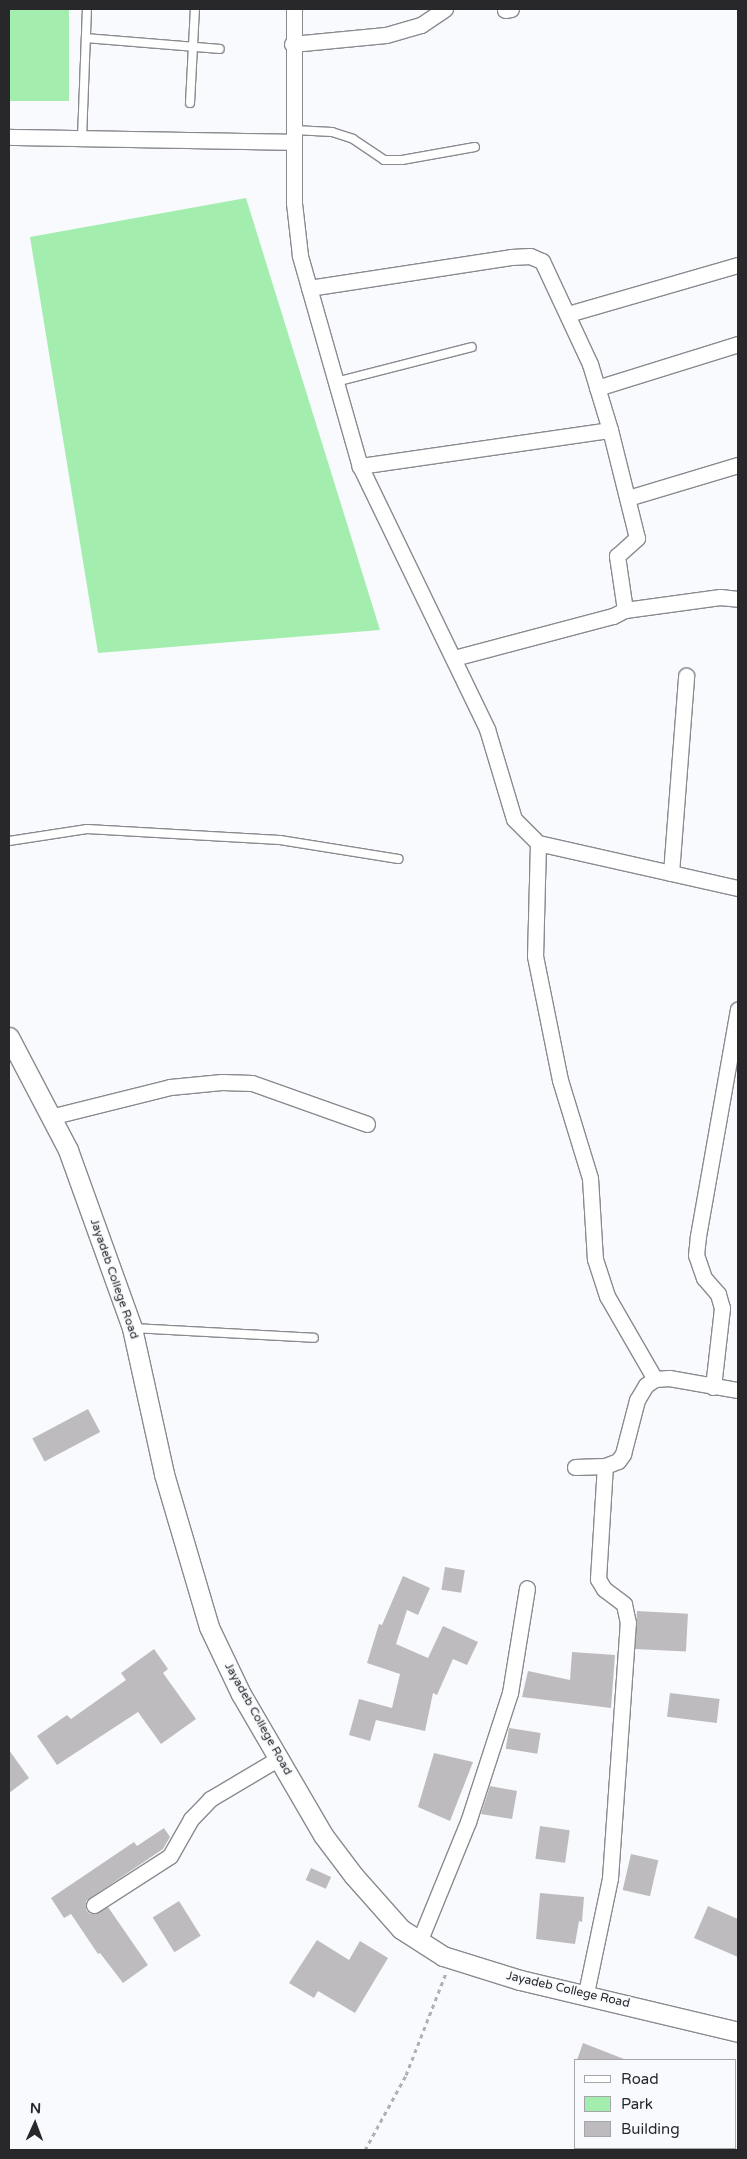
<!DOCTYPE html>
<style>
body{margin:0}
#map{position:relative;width:747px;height:2159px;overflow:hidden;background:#f8fafe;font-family:"Varela Round",sans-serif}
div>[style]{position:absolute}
.green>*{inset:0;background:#a3eeae;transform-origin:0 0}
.building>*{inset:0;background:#bebbbe;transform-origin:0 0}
.path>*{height:3px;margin-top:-1.5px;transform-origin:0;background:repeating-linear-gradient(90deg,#afb0b3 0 4px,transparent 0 8px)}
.roads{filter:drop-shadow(1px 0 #898b8f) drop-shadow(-1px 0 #898b8f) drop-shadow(0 1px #898b8f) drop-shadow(0 -1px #898b8f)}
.service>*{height:8px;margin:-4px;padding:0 4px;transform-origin:4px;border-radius:4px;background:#fff}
.minor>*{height:15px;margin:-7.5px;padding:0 7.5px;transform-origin:7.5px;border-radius:7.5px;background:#fff}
.tertiary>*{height:19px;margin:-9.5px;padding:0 9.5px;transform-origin:9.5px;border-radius:9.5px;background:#fff}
span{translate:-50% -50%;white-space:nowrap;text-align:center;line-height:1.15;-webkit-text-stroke:4px #f8fafe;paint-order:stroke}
.street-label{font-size:12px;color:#28282a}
.frame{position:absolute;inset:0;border:10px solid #28282a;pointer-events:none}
.legend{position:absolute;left:574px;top:2059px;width:162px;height:90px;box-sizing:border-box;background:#f8fafe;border:1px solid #a5a6a9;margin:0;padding:6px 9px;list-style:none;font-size:15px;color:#28282a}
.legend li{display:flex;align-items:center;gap:10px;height:25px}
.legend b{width:25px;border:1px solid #a5a6a9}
.north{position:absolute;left:10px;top:2099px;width:50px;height:50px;-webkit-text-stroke:4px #f8fafe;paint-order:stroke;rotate:2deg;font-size:14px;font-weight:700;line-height:20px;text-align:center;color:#28282a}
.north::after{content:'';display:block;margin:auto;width:18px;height:22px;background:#28282a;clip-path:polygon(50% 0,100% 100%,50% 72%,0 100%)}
</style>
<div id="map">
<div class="green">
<i style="left:9px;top:9px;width:60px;height:92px"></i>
<i style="clip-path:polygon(246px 198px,380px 630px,98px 653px,30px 237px)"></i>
</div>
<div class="building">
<i style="left:88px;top:1409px;width:26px;height:63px;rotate:62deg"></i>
<i style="left:445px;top:1567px;width:20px;height:23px;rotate:9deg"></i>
<i style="clip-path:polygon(403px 1576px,430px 1588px,418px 1615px,407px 1610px,396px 1644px,428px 1658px,443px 1626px,478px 1642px,467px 1665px,453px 1659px,437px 1695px,433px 1693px,425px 1731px,376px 1720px,370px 1741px,349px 1735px,359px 1699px,392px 1708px,400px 1674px,367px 1663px,379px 1624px,382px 1625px)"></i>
<i style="left:637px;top:1611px;width:51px;height:38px;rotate:3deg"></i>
<i style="clip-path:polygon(154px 1649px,168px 1669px,163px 1673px,196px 1719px,161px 1744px,138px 1712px,57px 1765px,37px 1736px,67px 1715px,71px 1719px,126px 1680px,121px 1673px)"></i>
<i style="clip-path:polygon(572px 1652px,615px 1655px,611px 1708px,522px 1697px,528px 1671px,570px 1680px)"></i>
<i style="left:670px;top:1693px;width:50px;height:24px;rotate:7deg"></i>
<i style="left:509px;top:1728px;width:32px;height:21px;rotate:9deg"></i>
<i style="clip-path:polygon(9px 1750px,29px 1778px,9px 1793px)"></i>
<i style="clip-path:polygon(434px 1753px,473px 1762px,450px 1821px,418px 1807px)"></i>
<i style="clip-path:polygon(490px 1786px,517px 1791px,512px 1819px,481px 1814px)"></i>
<i style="left:540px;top:1826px;width:30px;height:33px;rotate:8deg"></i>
<i style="clip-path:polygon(164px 1828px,170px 1837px,163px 1849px,86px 1901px,86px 1910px,90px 1914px,108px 1907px,148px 1965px,123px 1983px,100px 1953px,98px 1954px,71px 1914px,64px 1918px,51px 1898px,134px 1842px,137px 1846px)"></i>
<i style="left:631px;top:1854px;width:28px;height:37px;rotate:13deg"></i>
<i style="left:311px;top:1868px;width:22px;height:13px;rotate:24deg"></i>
<i style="clip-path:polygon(540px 1893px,584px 1897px,582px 1922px,579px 1921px,575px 1944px,536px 1939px)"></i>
<i style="left:179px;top:1901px;width:41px;height:31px;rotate:58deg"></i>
<i style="clip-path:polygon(708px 1906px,738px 1919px,738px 1957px,694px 1938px)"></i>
<i style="clip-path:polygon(317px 1940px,349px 1960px,360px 1941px,388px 1958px,355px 2013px,318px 1991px,314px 1998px,289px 1983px)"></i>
<i style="clip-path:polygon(583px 2043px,624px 2059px,624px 2060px,577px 2060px)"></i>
</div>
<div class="path">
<i style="left:365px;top:2150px;width:85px;rotate:-61.3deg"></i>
<i style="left:406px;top:2075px;width:110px;rotate:-68.6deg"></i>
</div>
<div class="roads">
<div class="service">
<i style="left:86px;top:38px;width:134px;rotate:4.7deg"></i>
<i style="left:190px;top:103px;width:94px;rotate:-87deg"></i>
<i style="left:294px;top:130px;width:38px;rotate:3deg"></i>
<i style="left:332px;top:132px;width:22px;rotate:18deg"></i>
<i style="left:353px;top:139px;width:37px;rotate:34deg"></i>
<i style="left:384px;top:160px;width:18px"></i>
<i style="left:402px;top:160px;width:74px;rotate:-10.1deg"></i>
<i style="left:82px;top:138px;width:129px;rotate:-87.8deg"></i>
<i style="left:336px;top:382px;width:140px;rotate:-14.4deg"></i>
<i style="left:9px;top:841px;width:79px;rotate:-8.7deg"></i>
<i style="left:87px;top:829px;width:193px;rotate:3.3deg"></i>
<i style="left:280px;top:840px;width:120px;rotate:9.1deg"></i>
<i style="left:132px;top:1328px;width:182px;rotate:3.1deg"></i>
</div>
<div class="minor">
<i style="left:505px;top:10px;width:6px;rotate:-9deg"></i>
<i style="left:292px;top:44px;width:94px;rotate:-5.5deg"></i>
<i style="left:386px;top:35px;width:36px;rotate:-16deg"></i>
<i style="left:421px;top:25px;width:29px;rotate:-34deg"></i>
<i style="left:9px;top:137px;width:285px;rotate:1deg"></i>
<i style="left:294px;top:142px;width:133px;rotate:-90deg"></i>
<i style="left:294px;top:142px;width:61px;rotate:90deg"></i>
<i style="left:294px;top:203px;width:53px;rotate:83.5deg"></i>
<i style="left:300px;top:256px;width:218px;rotate:74.1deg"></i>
<i style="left:309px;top:288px;width:204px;rotate:-8.7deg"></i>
<i style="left:511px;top:257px;width:19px;rotate:-3deg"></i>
<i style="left:530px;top:256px;width:13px;rotate:23deg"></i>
<i style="left:542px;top:261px;width:114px;rotate:65deg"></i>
<i style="left:590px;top:364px;width:69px;rotate:73.1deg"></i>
<i style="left:568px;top:314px;width:177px;rotate:-16.1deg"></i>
<i style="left:597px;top:388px;width:148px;rotate:-17.3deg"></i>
<i style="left:628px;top:498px;width:115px;rotate:-16.7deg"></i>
<i style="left:625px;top:610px;width:96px;rotate:-7.8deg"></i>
<i style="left:720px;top:597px;width:18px;rotate:6deg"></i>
<i style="left:454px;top:658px;width:164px;rotate:-14.8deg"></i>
<i style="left:613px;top:616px;width:13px;rotate:-27deg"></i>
<i style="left:625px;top:610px;width:55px;rotate:-98.4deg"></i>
<i style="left:617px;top:556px;width:27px;rotate:-42deg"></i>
<i style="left:637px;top:538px;width:111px;rotate:-104deg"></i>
<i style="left:610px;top:430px;width:253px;rotate:171.8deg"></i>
<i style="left:360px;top:466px;width:292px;rotate:64.2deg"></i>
<i style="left:487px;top:729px;width:94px;rotate:73.3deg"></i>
<i style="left:514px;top:819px;width:34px;rotate:45deg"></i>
<i style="left:538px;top:843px;width:205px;rotate:12.7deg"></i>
<i style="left:538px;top:843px;width:113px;rotate:91.5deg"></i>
<i style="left:535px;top:956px;width:126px;rotate:78.6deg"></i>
<i style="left:560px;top:1080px;width:102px;rotate:73deg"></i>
<i style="left:590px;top:1178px;width:81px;rotate:86.5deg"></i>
<i style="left:595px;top:1259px;width:39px;rotate:72deg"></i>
<i style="left:607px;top:1296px;width:96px;rotate:60deg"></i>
<i style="left:671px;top:873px;width:198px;rotate:-85.6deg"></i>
<i style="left:50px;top:1117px;width:124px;rotate:-14deg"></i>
<i style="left:170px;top:1087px;width:52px;rotate:-5.5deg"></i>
<i style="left:222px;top:1082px;width:30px;rotate:2deg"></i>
<i style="left:252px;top:1083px;width:122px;rotate:19.6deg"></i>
<i style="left:713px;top:1387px;width:80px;rotate:-83.5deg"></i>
<i style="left:722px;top:1308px;width:15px;rotate:-106deg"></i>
<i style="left:718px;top:1294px;width:21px;rotate:-131deg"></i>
<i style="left:704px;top:1278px;width:24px;rotate:-109deg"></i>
<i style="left:696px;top:1255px;width:19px;rotate:-84deg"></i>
<i style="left:698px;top:1236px;width:230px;rotate:-80deg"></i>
<i style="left:575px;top:1467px;width:30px;rotate:-2deg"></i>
<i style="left:605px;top:1466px;width:14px;rotate:-21deg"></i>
<i style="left:618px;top:1461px;width:9px;rotate:-54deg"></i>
<i style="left:623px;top:1454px;width:56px;rotate:-75.5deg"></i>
<i style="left:637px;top:1400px;width:17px;rotate:-59deg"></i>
<i style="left:646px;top:1385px;width:11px;rotate:-34deg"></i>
<i style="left:655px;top:1379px;width:14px;rotate:-4deg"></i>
<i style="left:669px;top:1378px;width:70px;rotate:9.9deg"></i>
<i style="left:94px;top:1905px;width:90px;rotate:-32.8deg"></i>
<i style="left:170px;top:1856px;width:43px;rotate:-60.4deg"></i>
<i style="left:191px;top:1819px;width:28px;rotate:-46deg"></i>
<i style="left:210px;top:1799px;width:80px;rotate:-30.7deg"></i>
<i style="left:419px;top:1942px;width:130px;rotate:-67.8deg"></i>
<i style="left:468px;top:1822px;width:136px;rotate:-72deg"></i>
<i style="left:510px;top:1693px;width:106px;rotate:-80.8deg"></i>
<i style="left:586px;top:1993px;width:117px;rotate:-78.2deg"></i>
<i style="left:610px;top:1878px;width:256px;rotate:-86deg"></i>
<i style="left:628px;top:1623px;width:19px;rotate:-102deg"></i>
<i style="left:624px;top:1604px;width:25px;rotate:-143deg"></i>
<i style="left:604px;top:1589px;width:12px;rotate:-121deg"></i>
<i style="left:598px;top:1579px;width:113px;rotate:-86.5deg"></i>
</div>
<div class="tertiary">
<i style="left:9px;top:1037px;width:127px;rotate:62.4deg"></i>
<i style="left:68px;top:1150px;width:189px;rotate:70.2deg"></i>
<i style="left:132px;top:1328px;width:149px;rotate:77.6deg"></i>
<i style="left:164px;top:1474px;width:159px;rotate:73.6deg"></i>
<i style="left:209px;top:1627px;width:74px;rotate:64.5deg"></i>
<i style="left:241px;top:1694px;width:163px;rotate:59.8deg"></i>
<i style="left:323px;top:1835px;width:51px;rotate:52.9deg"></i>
<i style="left:354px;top:1876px;width:71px;rotate:48.4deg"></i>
<i style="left:401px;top:1929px;width:50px;rotate:32.7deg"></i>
<i style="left:443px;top:1956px;width:81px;rotate:17.3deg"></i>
<i style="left:520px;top:1980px;width:224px;rotate:13.4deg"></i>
</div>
</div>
<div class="street-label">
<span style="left:114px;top:1279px;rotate:71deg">Jayadeb College Road</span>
<span style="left:258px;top:1719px;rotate:61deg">Jayadeb College Road</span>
<span style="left:568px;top:1990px;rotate:13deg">Jayadeb College Road</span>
</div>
<div class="frame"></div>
<ul class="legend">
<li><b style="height:6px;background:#fff"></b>Road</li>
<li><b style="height:14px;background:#a3eeae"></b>Park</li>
<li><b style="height:14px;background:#bebbbe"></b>Building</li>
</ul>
<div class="north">N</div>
</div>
